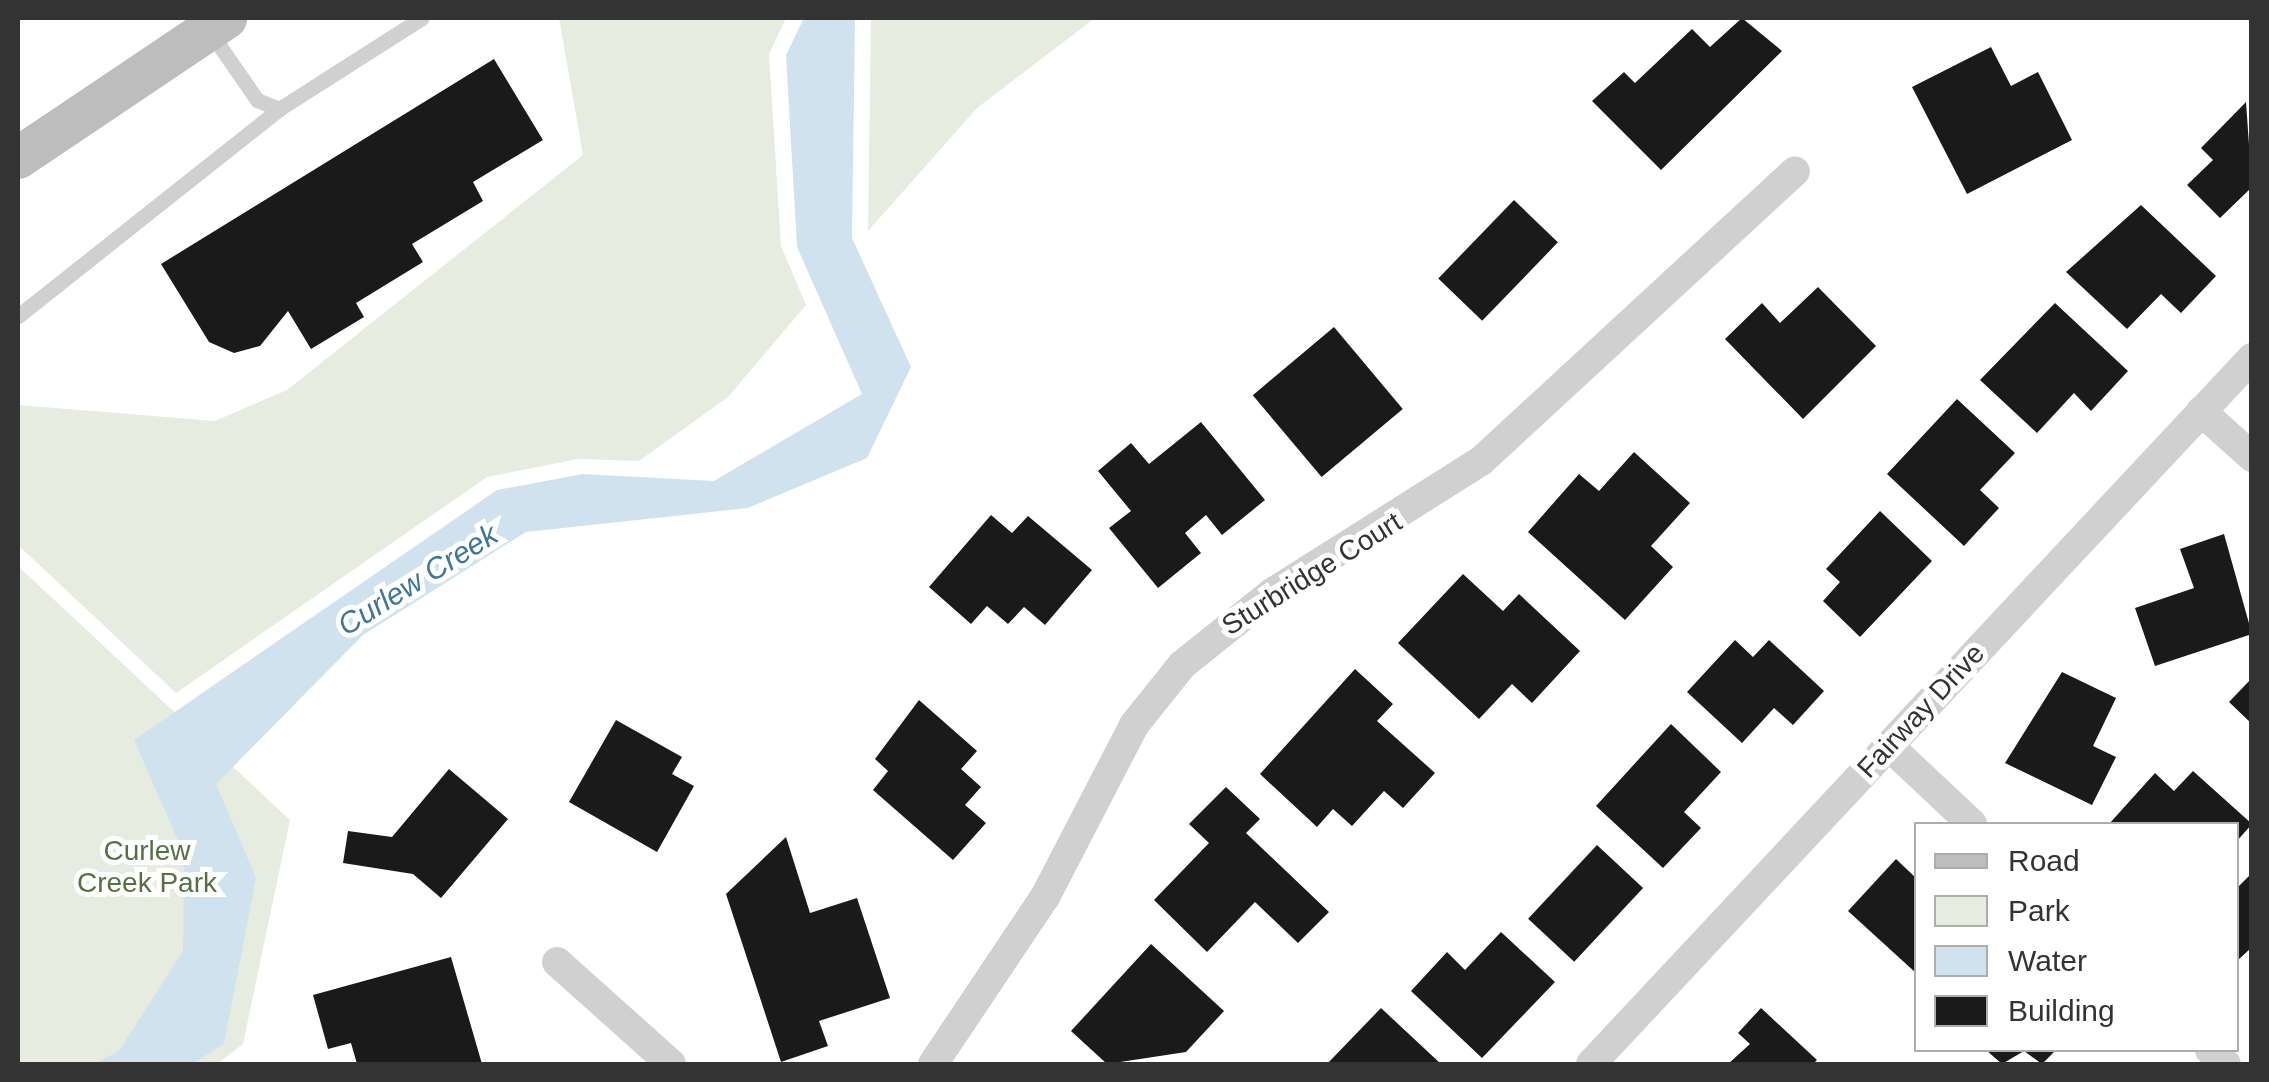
<!DOCTYPE html>
<style>
body{margin:0}
#map{position:relative;width:2269px;height:1082px;overflow:hidden;background:#fff;font-family:Helvetica,sans-serif}
div>[style]{position:absolute}
.green>*{inset:0;background:#e6ecdf}
.water>*{inset:0;background:#cfe2ee}
.building>*{inset:0;background:#1a1a1a;transform-origin:0 0}
.service>*{height:15px;margin:-7.5px;padding:0 7.5px;transform-origin:7.5px;border-radius:7.5px;background:#d0d0d0}
.minor>*{height:30px;margin:-15px;padding:0 15px;transform-origin:15px;border-radius:15px;background:#d0d0d0}
.secondary>*{height:42px;margin:-21px;padding:0 21px;transform-origin:21px;border-radius:21px;background:#bdbdbd}
span{translate:-50% -50%;white-space:nowrap;text-align:center;line-height:1.15;-webkit-text-stroke:10px #fff;paint-order:stroke}
.street-label{font-size:28px;color:#333}
.park-label{font-size:28px;color:#56703f}
.water-label{font-size:30px;color:#3f7597;font-style:italic}
.frame{position:absolute;inset:0;border:20px solid #333;pointer-events:none}
.legend{position:absolute;left:1914px;top:822px;width:325px;height:230px;box-sizing:border-box;background:#fff;border:2px solid #adadad;margin:0;padding:12px 18px;list-style:none;font-size:30px;color:#333}
.legend li{display:flex;align-items:center;gap:20px;height:50px}
.legend b{width:50px;border:2px solid #adadad}
</style>
<div id="map">
<div class="green">
<i style="clip-path:polygon(559px 18px,786px 18px,769px 54px,781px 246px,806px 305px,728px 397px,639px 461px,578px 459px,487px 477px,176px 693px,18px 545px,18px 405px,215px 421px,287px 390px,583px 155px)"></i>
<i style="clip-path:polygon(871px 18px,1095px 18px,977px 108px,868px 231px)"></i>
<i style="clip-path:polygon(18px 566px,290px 820px,243px 1044px,217px 1064px,18px 1064px)"></i>
</div>
<div class="water">
<i style="clip-path:polygon(804px 18px,855px 18px,852px 238px,911px 367px,867px 458px,748px 508px,526px 532px,363px 635px,216px 784px,256px 878px,224px 1044px,192px 1064px,94px 1064px,119px 1051px,183px 951px,184px 854px,134px 740px,497px 490px,583px 474px,714px 481px,862px 394px,797px 247px,786px 55px)"></i>
</div>
<div class="building">
<i style="clip-path:polygon(1742px 18px,1782px 51px,1661px 170px,1592px 101px,1624px 72px,1635px 83px,1692px 29px,1710px 47px)"></i>
<i style="clip-path:polygon(1991px 47px,2011px 86px,2038px 72px,2072px 140px,1967px 194px,1912px 87px)"></i>
<i style="clip-path:polygon(494px 59px,543px 140px,473px 182px,483px 201px,412px 244px,423px 262px,356px 303px,364px 317px,311px 349px,288px 311px,260px 346px,234px 353px,209px 342px,161px 264px)"></i>
<i style="clip-path:polygon(2246px 102px,2252px 187px,2220px 218px,2187px 185px,2213px 160px,2201px 148px)"></i>
<i style="left:1514px;top:200px;width:61px;height:109px;rotate:44deg"></i>
<i style="clip-path:polygon(2141px 205px,2216px 276px,2181px 313px,2161px 294px,2127px 329px,2066px 272px)"></i>
<i style="clip-path:polygon(1818px 287px,1876px 346px,1803px 419px,1725px 339px,1762px 303px,1780px 323px)"></i>
<i style="clip-path:polygon(2055px 303px,2128px 371px,2091px 411px,2074px 393px,2037px 433px,1980px 380px)"></i>
<i style="left:1334px;top:327px;width:107px;height:106px;rotate:50deg"></i>
<i style="clip-path:polygon(1957px 399px,2015px 453px,1980px 490px,1999px 508px,1964px 546px,1887px 474px)"></i>
<i style="clip-path:polygon(1201px 422px,1265px 500px,1222px 535px,1206px 515px,1185px 533px,1201px 553px,1158px 588px,1109px 528px,1131px 511px,1098px 471px,1131px 443px,1149px 464px)"></i>
<i style="clip-path:polygon(1634px 452px,1690px 503px,1651px 546px,1673px 567px,1625px 620px,1528px 532px,1579px 474px,1599px 491px)"></i>
<i style="clip-path:polygon(1880px 511px,1932px 561px,1860px 637px,1823px 601px,1840px 582px,1826px 569px)"></i>
<i style="clip-path:polygon(991px 515px,1012px 533px,1028px 516px,1092px 570px,1045px 625px,1024px 607px,1008px 624px,987px 606px,971px 624px,929px 587px)"></i>
<i style="clip-path:polygon(2224px 534px,2252px 634px,2155px 666px,2135px 608px,2194px 588px,2180px 549px)"></i>
<i style="clip-path:polygon(1463px 574px,1503px 611px,1519px 594px,1580px 651px,1532px 703px,1512px 684px,1479px 719px,1398px 643px)"></i>
<i style="clip-path:polygon(1735px 640px,1753px 657px,1769px 640px,1824px 691px,1793px 725px,1774px 708px,1742px 743px,1687px 692px)"></i>
<i style="clip-path:polygon(1355px 669px,1393px 704px,1377px 721px,1435px 773px,1403px 808px,1384px 791px,1352px 826px,1333px 809px,1317px 827px,1260px 774px)"></i>
<i style="clip-path:polygon(2062px 672px,2116px 698px,2093px 746px,2116px 757px,2092px 805px,2005px 763px)"></i>
<i style="clip-path:polygon(2252px 678px,2252px 724px,2229px 702px)"></i>
<i style="clip-path:polygon(919px 700px,977px 751px,961px 769px,981px 787px,965px 805px,986px 823px,953px 860px,873px 790px,888px 771px,875px 759px)"></i>
<i style="clip-path:polygon(616px 720px,682px 757px,672px 774px,694px 786px,657px 852px,569px 802px)"></i>
<i style="clip-path:polygon(1671px 724px,1721px 772px,1684px 812px,1701px 828px,1663px 868px,1596px 806px)"></i>
<i style="clip-path:polygon(449px 769px,508px 819px,441px 898px,413px 874px,343px 863px,348px 831px,392px 837px)"></i>
<i style="clip-path:polygon(2193px 771px,2252px 824px,2236px 842px,2236px 824px,2109px 824px,2155px 773px,2174px 791px)"></i>
<i style="clip-path:polygon(1226px 787px,1260px 819px,1246px 833px,1329px 912px,1298px 943px,1255px 902px,1207px 952px,1154px 900px,1209px 843px,1189px 824px)"></i>
<i style="clip-path:polygon(786px 837px,810px 913px,857px 898px,890px 998px,819px 1021px,828px 1046px,781px 1062px,726px 894px)"></i>
<i style="left:1597px;top:845px;width:63px;height:101px;rotate:43deg"></i>
<i style="clip-path:polygon(1896px 859px,1916px 878px,1916px 973px,1848px 911px)"></i>
<i style="clip-path:polygon(2252px 873px,2252px 947px,2236px 962px,2236px 889px)"></i>
<i style="clip-path:polygon(1501px 932px,1555px 982px,1482px 1058px,1411px 991px,1447px 952px,1465px 970px)"></i>
<i style="clip-path:polygon(1151px 944px,1224px 1011px,1186px 1052px,1107px 1064px,1071px 1031px)"></i>
<i style="clip-path:polygon(451px 957px,482px 1064px,357px 1064px,351px 1043px,328px 1049px,313px 995px)"></i>
<i style="clip-path:polygon(1381px 1008px,1441px 1064px,1327px 1064px)"></i>
<i style="clip-path:polygon(1761px 1008px,1817px 1060px,1813px 1064px,1728px 1064px,1750px 1044px,1738px 1033px)"></i>
<i style="clip-path:polygon(1986px 1050px,2056px 1050px,2042px 1064px,2024px 1051px,2002px 1064px)"></i>
</div>
<div class="service">
<i style="left:210px;top:32px;width:83px;rotate:55.3deg"></i>
<i style="left:257px;top:100px;width:24px;rotate:22deg"></i>
<i style="left:279px;top:109px;width:169px;rotate:-32.5deg"></i>
<i style="left:18px;top:316px;width:333px;rotate:-38.4deg"></i>
</div>
<div class="minor">
<i style="left:2201px;top:411px;width:69px;rotate:42deg"></i>
<i style="left:1889px;top:746px;width:114px;rotate:43.2deg"></i>
<i style="left:557px;top:962px;width:153px;rotate:41.8deg"></i>
<i style="left:2210px;top:1050px;width:21px;rotate:41deg"></i>
<i style="left:933px;top:1064px;width:201px;rotate:-56.2deg"></i>
<i style="left:1045px;top:897px;width:194px;rotate:-62.6deg"></i>
<i style="left:1134px;top:725px;width:77px;rotate:-51.3deg"></i>
<i style="left:1182px;top:665px;width:115px;rotate:-38.7deg"></i>
<i style="left:1272px;top:593px;width:247px;rotate:-32.3deg"></i>
<i style="left:1481px;top:461px;width:427px;rotate:-42.7deg"></i>
<i style="left:1591px;top:1064px;width:967px;rotate:-46.89deg"></i>
</div>
<div class="secondary">
<i style="left:18px;top:158px;width:251px;rotate:-33.9deg"></i>
</div>
<div class="street-label">
<span style="left:1312px;top:574px;rotate:-32deg">Sturbridge Court</span>
<span style="left:1921px;top:711px;rotate:-47deg">Fairway Drive</span>
</div>
<div class="park-label">
<span style="left:147px;top:867px">Curlew<br>Creek Park</span>
</div>
<div class="water-label">
<span style="left:418px;top:580px;rotate:-32deg">Curlew Creek</span>
</div>
<div class="frame"></div>
<ul class="legend">
<li><b style="height:12px;background:#bdbdbd"></b>Road</li>
<li><b style="height:28px;background:#e6ecdf"></b>Park</li>
<li><b style="height:28px;background:#cfe2ee"></b>Water</li>
<li><b style="height:28px;background:#1a1a1a"></b>Building</li>
</ul>
</div>
